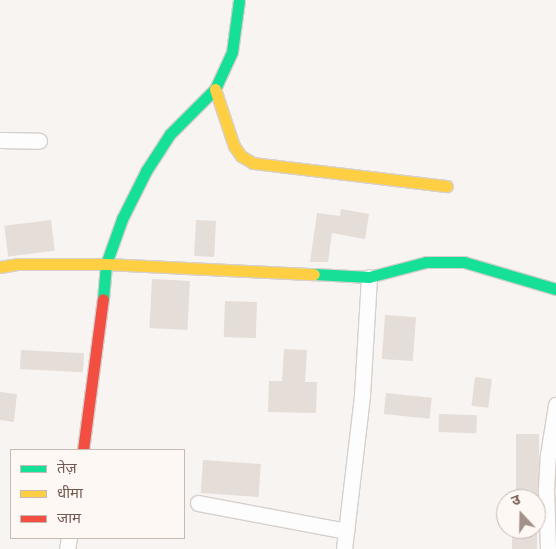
<!DOCTYPE html>
<meta charset="utf-8">
<style>
body{margin:0}
#map{position:relative;width:556px;height:549px;overflow:hidden;background:#f8f4f1;font-family:Figtree,"Noto Sans Devanagari",sans-serif}
div>[style]{position:absolute}
.building>*{inset:0;background:#e4ddd8;transform-origin:0 0}
.roads{filter:drop-shadow(1px 0 #d6d0cc) drop-shadow(-1px 0 #d6d0cc) drop-shadow(0 1px #d6d0cc) drop-shadow(0 -1px #d6d0cc)}
.street>*{height:15px;margin:-7.5px;padding:0 7.5px;transform-origin:7.5px;border-radius:7.5px;background:#fefdfd}
.fast>*{height:11px;margin:-5.5px;padding:0 5.5px;transform-origin:5.5px;border-radius:5.5px;background:#16e098}
.slow>*{height:11px;margin:-5.5px;padding:0 5.5px;transform-origin:5.5px;border-radius:5.5px;background:#ffcf43}
.jam>*{height:11px;margin:-5.5px;padding:0 5.5px;transform-origin:5.5px;border-radius:5.5px;background:#f24e42}
span{translate:-50% -50%;white-space:nowrap;text-align:center;line-height:1.15;-webkit-text-stroke:5px #fef8f4;paint-order:stroke}
.legend{position:absolute;left:10px;top:449px;width:175px;height:90px;box-sizing:border-box;background:#fef8f4;border:1px solid #c7b9b3;margin:0;padding:6px 9px;list-style:none;font-size:15px;color:#745a52}
.legend li{display:flex;align-items:center;gap:10px;height:25px}
.legend b{width:25px;border:1px solid #c7b9b3}
.north{position:absolute;left:496px;top:489px;width:50px;height:50px;box-sizing:border-box;background:#fef8f4;border:1px solid #c7b9b3;border-radius:50%;rotate:339deg;font-size:14px;font-weight:700;line-height:20px;text-align:center;color:#745a52}
.north::after{content:'';display:block;margin:auto;width:18px;height:22px;background:#a2908a;clip-path:polygon(50% 0,100% 100%,50% 72%,0 100%)}
</style>
<div id="map">
<div class="building">
<i style="clip-path:polygon(341px 209px,369px 214px,365px 239px,332px 233px,328px 262px,310px 262px,317px 213px,340px 216px)"></i>
<i style="left:51px;top:220px;width:31px;height:47px;rotate:83deg"></i>
<i style="left:196px;top:220px;width:20px;height:36px;rotate:3deg"></i>
<i style="left:152px;top:279px;width:38px;height:49px;rotate:3deg"></i>
<i style="left:225px;top:301px;width:32px;height:36px;rotate:2deg"></i>
<i style="left:385px;top:315px;width:31px;height:44px;rotate:4deg"></i>
<i style="clip-path:polygon(284px 349px,307px 350px,305px 382px,317px 382px,316px 413px,268px 412px,269px 381px,282px 381px)"></i>
<i style="left:21px;top:350px;width:63px;height:19px;rotate:3deg"></i>
<i style="left:475px;top:377px;width:17px;height:29px;rotate:7deg"></i>
<i style="clip-path:polygon(0 392px,17px 394px,14px 422px,0 420px)"></i>
<i style="left:386px;top:393px;width:46px;height:21px;rotate:6deg"></i>
<i style="left:439px;top:414px;width:38px;height:18px;rotate:2deg"></i>
<i style="left:516px;top:434px;width:23px;height:65px"></i>
<i style="left:203px;top:460px;width:58px;height:33px;rotate:4deg"></i>
<i style="left:512px;top:530px;width:25px;height:19px"></i>
</div>
<div class="roads">
<div class="street">
<i style="left:0;top:140px;width:39px;rotate:1deg"></i>
<i style="left:198px;top:503px;width:151px;rotate:10.7deg"></i>
<i style="left:67px;top:549px;width:11px;rotate:-80deg"></i>
<i style="left:344px;top:549px;width:155px;rotate:-83.3deg"></i>
<i style="left:362px;top:395px;width:118px;rotate:-86.6deg"></i>
<i style="left:548px;top:549px;width:59px;rotate:-91.9deg"></i>
<i style="left:546px;top:490px;width:35px;rotate:-87deg"></i>
<i style="left:548px;top:455px;width:51px;rotate:-80.9deg"></i>
</div>
<div class="fast">
<i style="left:314px;top:274px;width:55px;rotate:3.1deg"></i>
<i style="left:369px;top:277px;width:59px;rotate:-14.7deg"></i>
<i style="left:426px;top:262px;width:38px"></i>
<i style="left:464px;top:262px;width:96px;rotate:16.4deg"></i>
<i style="left:103px;top:299px;width:35px;rotate:-85deg"></i>
<i style="left:106px;top:264px;width:48px;rotate:-70.4deg"></i>
<i style="left:122px;top:219px;width:54px;rotate:-63.4deg"></i>
<i style="left:146px;top:171px;width:44px;rotate:-57deg"></i>
<i style="left:170px;top:134px;width:64px;rotate:-45deg"></i>
<i style="left:215px;top:89px;width:41px;rotate:-65.3deg"></i>
<i style="left:232px;top:52px;width:52px;rotate:-82.3deg"></i>
</div>
<div class="slow">
<i style="left:215px;top:89px;width:60px;rotate:71.6deg"></i>
<i style="left:234px;top:146px;width:12px;rotate:55deg"></i>
<i style="left:241px;top:156px;width:14px;rotate:30deg"></i>
<i style="left:253px;top:163px;width:195px;rotate:6.8deg"></i>
<i style="left:0;top:267px;width:17px;rotate:-10deg"></i>
<i style="left:17px;top:264px;width:89px"></i>
<i style="left:106px;top:264px;width:208px;rotate:2.8deg"></i>
</div>
<div class="jam">
<i style="left:83px;top:450px;width:152px;rotate:-82.5deg"></i>
</div>
</div>
<ul class="legend">
<li><b style="height:6px;background:#16e098"></b>तेज़</li>
<li><b style="height:6px;background:#ffcf43"></b>धीमा</li>
<li><b style="height:6px;background:#f24e42"></b>जाम</li>
</ul>
<div class="north">उ</div>
</div>
